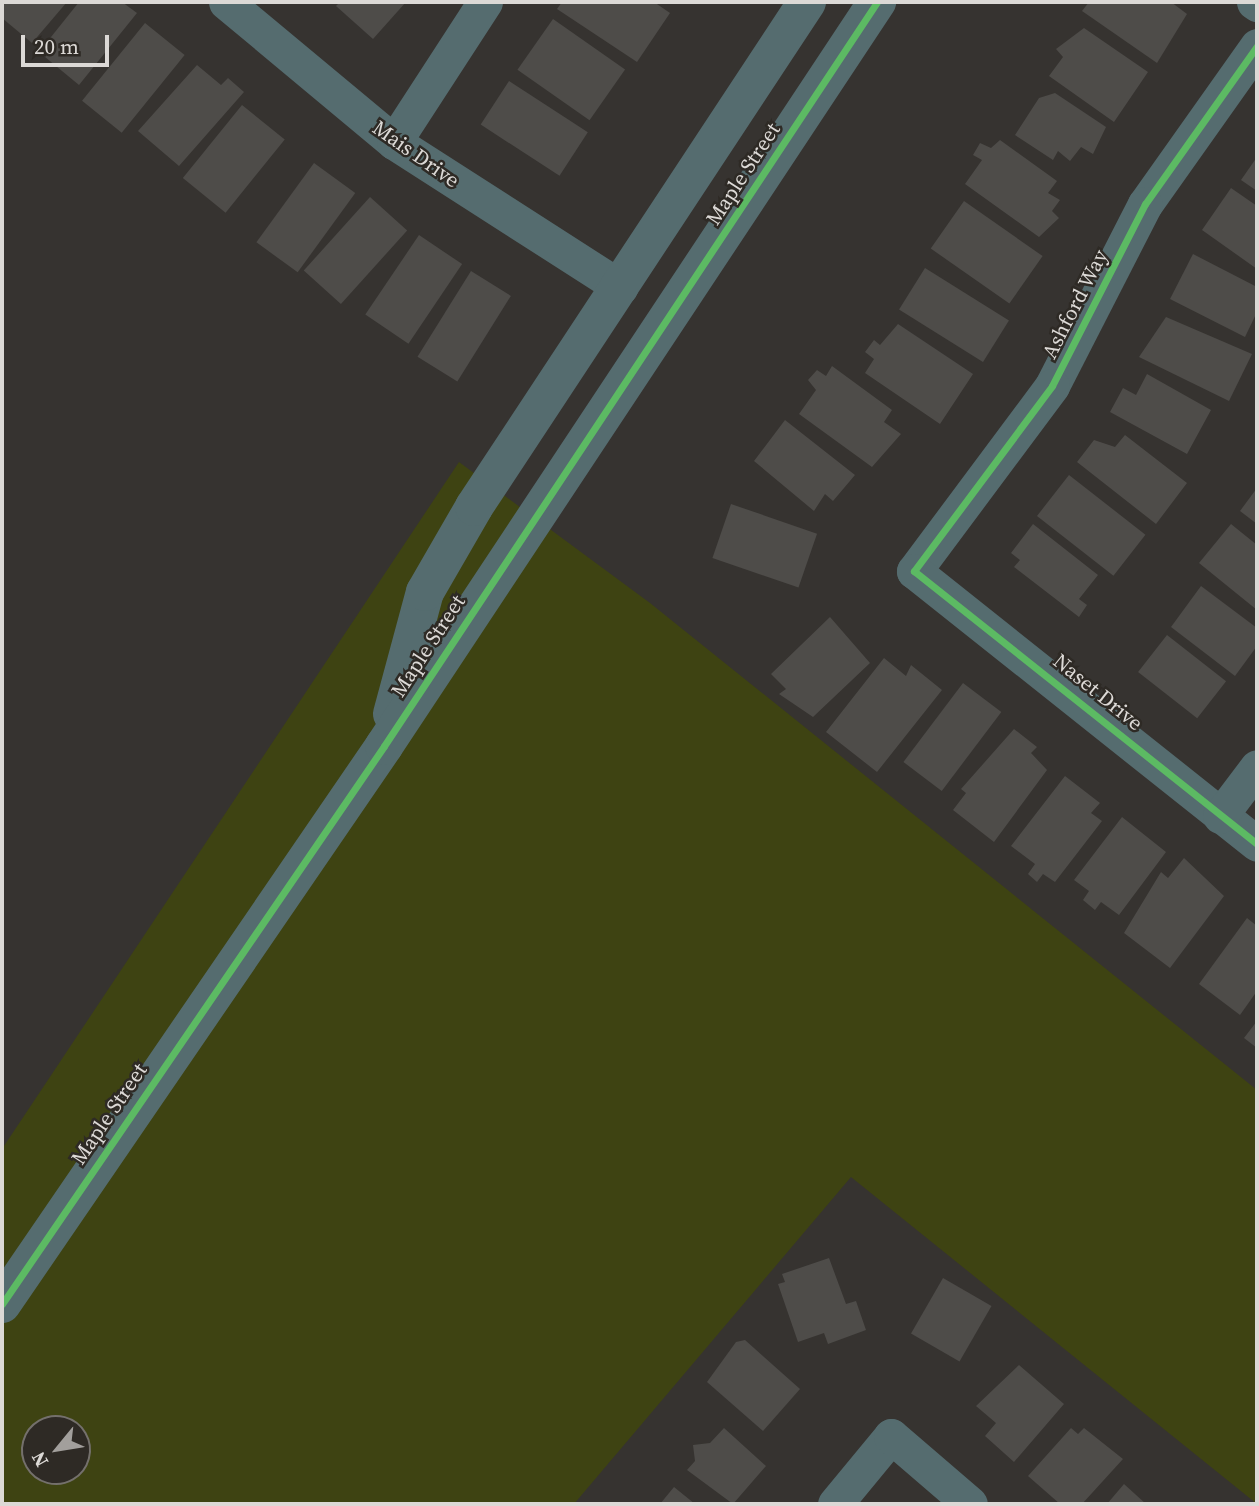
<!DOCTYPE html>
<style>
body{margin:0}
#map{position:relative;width:1259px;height:1506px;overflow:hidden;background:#363330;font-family:"Source Serif 4",serif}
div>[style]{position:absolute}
.green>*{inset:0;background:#3e4312}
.building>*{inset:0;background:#4e4c49;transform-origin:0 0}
.minor>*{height:35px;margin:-17.5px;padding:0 17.5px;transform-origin:17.5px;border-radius:17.5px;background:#556c6f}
.tertiary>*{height:38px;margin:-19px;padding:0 19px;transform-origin:19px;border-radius:19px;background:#556c6f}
.cycleway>*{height:7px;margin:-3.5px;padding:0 3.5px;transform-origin:3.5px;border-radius:3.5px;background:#5cba63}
span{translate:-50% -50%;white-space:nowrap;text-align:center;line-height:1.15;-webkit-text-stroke:5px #2e2a25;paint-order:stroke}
.street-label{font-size:21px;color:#dcd9d6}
.frame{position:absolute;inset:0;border:4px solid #dcd9d6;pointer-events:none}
.north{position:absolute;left:21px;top:1415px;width:70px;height:70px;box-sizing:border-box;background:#2e2a25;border:2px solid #74706c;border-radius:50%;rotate:240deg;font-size:19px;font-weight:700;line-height:28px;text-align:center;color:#dcd9d6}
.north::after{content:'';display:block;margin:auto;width:24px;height:32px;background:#a29f9c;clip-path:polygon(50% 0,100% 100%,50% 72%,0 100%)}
.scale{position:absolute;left:21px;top:35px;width:88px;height:32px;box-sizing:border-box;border:4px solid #dcd9d6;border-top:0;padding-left:9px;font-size:21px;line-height:24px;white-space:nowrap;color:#dcd9d6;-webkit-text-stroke:5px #2e2a25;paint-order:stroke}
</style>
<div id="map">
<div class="green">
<i style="clip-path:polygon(evenodd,459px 462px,650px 603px,1257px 1090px,1257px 1504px,851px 1177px,574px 1504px,2px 1504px,2px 1149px,459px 462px,35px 1429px,77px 1429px,77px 1471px,35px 1471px,35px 1429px)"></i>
</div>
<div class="building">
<i style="clip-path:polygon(2px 2px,67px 2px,32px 43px,2px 18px)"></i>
<i style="clip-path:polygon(79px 2px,122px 2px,137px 13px,79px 85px,39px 52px)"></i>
<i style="clip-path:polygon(340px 2px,406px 2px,373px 39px,336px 6px)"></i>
<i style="clip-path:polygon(562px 2px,654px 2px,670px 13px,637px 62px,557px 9px)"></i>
<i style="clip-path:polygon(1089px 2px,1171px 2px,1187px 14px,1157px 63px,1082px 11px)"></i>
<i style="left:553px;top:19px;width:88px;height:62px;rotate:35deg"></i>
<i style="left:145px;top:23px;width:51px;height:100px;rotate:39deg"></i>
<i style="clip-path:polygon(1084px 28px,1148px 72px,1114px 122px,1049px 76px,1063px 57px,1056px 49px)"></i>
<i style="clip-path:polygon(197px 65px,221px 85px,228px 78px,244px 92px,179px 166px,138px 131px)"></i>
<i style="left:509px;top:81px;width:94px;height:52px;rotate:33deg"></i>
<i style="clip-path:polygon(1055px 93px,1106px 127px,1093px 154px,1081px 147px,1070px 161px,1058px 151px,1053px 160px,1015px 135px,1039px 98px)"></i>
<i style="left:242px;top:105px;width:55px;height:94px;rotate:39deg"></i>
<i style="clip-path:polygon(1000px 140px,1057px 181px,1048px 193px,1060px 200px,1052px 211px,1059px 218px,1039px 237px,965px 184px,982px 160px,973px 155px,980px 143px,991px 148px)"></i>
<i style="clip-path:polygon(1257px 157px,1257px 191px,1241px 180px)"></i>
<i style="left:314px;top:163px;width:51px;height:98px;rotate:36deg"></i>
<i style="clip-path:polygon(1231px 188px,1257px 206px,1257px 269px,1202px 230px)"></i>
<i style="left:370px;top:197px;width:50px;height:99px;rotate:42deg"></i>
<i style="left:964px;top:201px;width:96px;height:58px;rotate:35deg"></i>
<i style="left:419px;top:235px;width:52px;height:96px;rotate:34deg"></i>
<i style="clip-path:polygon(1193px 254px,1257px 287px,1257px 312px,1245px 337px,1170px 299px)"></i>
<i style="left:925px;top:268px;width:99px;height:49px;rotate:32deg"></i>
<i style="left:471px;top:271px;width:47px;height:101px;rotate:32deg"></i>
<i style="clip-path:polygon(1166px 317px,1252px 354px,1229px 401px,1139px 357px)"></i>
<i style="clip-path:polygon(898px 324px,973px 374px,940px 424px,865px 373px,874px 359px,865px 352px,874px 340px,880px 345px)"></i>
<i style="clip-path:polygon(832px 366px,892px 410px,884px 422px,901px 434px,872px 467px,799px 414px,816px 390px,808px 380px,817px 370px,826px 376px)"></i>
<i style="clip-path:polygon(1147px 374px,1211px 410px,1187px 454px,1110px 412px,1123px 388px,1136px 395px)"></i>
<i style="clip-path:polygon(785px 420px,855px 475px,833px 501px,825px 494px,814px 511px,754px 461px)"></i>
<i style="clip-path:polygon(1125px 435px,1187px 483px,1156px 524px,1077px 462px,1094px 440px,1115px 447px)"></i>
<i style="left:1069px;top:475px;width:97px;height:52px;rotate:38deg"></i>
<i style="clip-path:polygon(1257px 488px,1257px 524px,1240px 511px)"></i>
<i style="left:731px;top:504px;width:91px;height:57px;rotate:19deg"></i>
<i style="clip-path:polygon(1033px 524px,1098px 575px,1079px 599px,1087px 605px,1079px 617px,1014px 567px,1020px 560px,1011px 553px)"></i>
<i style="clip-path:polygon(1231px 524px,1257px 545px,1257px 610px,1199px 563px)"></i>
<i style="clip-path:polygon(1201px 586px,1257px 628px,1257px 646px,1235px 676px,1171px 627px)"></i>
<i style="clip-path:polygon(830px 617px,870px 663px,813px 717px,779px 694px,786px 689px,771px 674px)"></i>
<i style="left:1167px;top:635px;width:75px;height:47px;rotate:38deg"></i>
<i style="clip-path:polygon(884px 658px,906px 676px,911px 665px,942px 690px,877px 772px,826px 732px)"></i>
<i style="left:963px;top:683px;width:48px;height:99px;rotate:37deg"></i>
<i style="clip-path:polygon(1014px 729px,1037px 747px,1031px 753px,1047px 770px,994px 842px,953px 810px,966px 793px,961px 789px)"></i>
<i style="clip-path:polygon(1065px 776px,1100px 803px,1091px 813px,1102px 821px,1055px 882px,1043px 874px,1037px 882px,1028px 874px,1035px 864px,1011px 846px)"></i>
<i style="clip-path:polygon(1122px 817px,1166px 852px,1119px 915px,1101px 902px,1095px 910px,1083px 900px,1089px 891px,1074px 880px)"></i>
<i style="clip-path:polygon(1184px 858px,1224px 896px,1170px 968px,1124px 933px,1161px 872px,1168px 878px)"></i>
<i style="clip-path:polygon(1247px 918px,1257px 926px,1257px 991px,1240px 1015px,1199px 984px)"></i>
<i style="clip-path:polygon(1257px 1021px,1257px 1048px,1244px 1038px)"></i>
<i style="clip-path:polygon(829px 1258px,846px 1304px,856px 1301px,866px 1330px,828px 1344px,824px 1333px,798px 1342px,778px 1284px,785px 1282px,782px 1274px)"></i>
<i style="left:943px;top:1278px;width:56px;height:64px;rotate:30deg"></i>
<i style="clip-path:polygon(745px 1340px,800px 1389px,763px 1431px,707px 1382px,736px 1342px)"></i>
<i style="clip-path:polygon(1019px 1365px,1064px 1404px,1014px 1462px,985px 1436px,996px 1423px,976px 1406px)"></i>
<i style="clip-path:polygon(724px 1428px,766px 1466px,733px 1504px,687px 1470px,695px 1461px,693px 1445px,710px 1443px)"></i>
<i style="clip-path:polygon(1071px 1428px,1078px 1434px,1084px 1428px,1123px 1459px,1082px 1504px,1060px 1504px,1028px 1476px)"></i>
<i style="clip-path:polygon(1124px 1484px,1146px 1504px,1107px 1504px)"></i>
<i style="clip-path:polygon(674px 1487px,695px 1504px,660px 1504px)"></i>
</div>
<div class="minor">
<i style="left:226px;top:2px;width:219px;rotate:39.8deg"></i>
<i style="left:394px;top:142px;width:269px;rotate:32.7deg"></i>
<i style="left:1254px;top:2px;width:4px;rotate:34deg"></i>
<i style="left:1257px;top:46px;width:194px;rotate:125.3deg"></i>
<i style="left:1145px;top:204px;width:204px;rotate:117.1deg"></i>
<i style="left:1052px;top:386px;width:231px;rotate:126.7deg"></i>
<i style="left:914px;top:571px;width:438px;rotate:38.5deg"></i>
<i style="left:394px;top:142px;width:167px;rotate:-57deg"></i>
<i style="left:1220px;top:816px;width:61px;rotate:-52.9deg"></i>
<i style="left:835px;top:1504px;width:88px;rotate:-50.5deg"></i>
<i style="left:891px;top:1436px;width:104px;rotate:40.7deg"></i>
</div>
<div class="tertiary">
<i style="left:392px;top:714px;width:126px;rotate:-74.9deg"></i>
<i style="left:425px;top:592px;width:98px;rotate:-60deg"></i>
<i style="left:474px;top:507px;width:605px;rotate:-56.6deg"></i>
<i style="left:2px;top:1304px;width:676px;rotate:-55.6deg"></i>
<i style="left:384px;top:746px;width:893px;rotate:-56.47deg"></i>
</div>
<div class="cycleway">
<i style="left:1257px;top:46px;width:194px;rotate:125.3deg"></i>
<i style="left:1145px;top:204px;width:204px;rotate:117.1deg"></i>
<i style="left:1052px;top:386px;width:231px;rotate:126.7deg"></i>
<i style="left:914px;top:571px;width:438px;rotate:38.5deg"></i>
<i style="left:2px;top:1304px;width:676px;rotate:-55.6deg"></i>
<i style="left:384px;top:746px;width:893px;rotate:-56.47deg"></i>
</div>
<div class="street-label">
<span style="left:416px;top:154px;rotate:35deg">Mais Drive</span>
<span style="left:743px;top:174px;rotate:-57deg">Maple Street</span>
<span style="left:1075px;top:304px;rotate:-63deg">Ashford Way</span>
<span style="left:428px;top:646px;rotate:-57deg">Maple Street</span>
<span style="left:1098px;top:692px;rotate:39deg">Naset Drive</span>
<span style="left:109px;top:1114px;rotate:-56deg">Maple Street</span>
</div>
<div class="frame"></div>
<div class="north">N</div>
<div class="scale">20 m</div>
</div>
